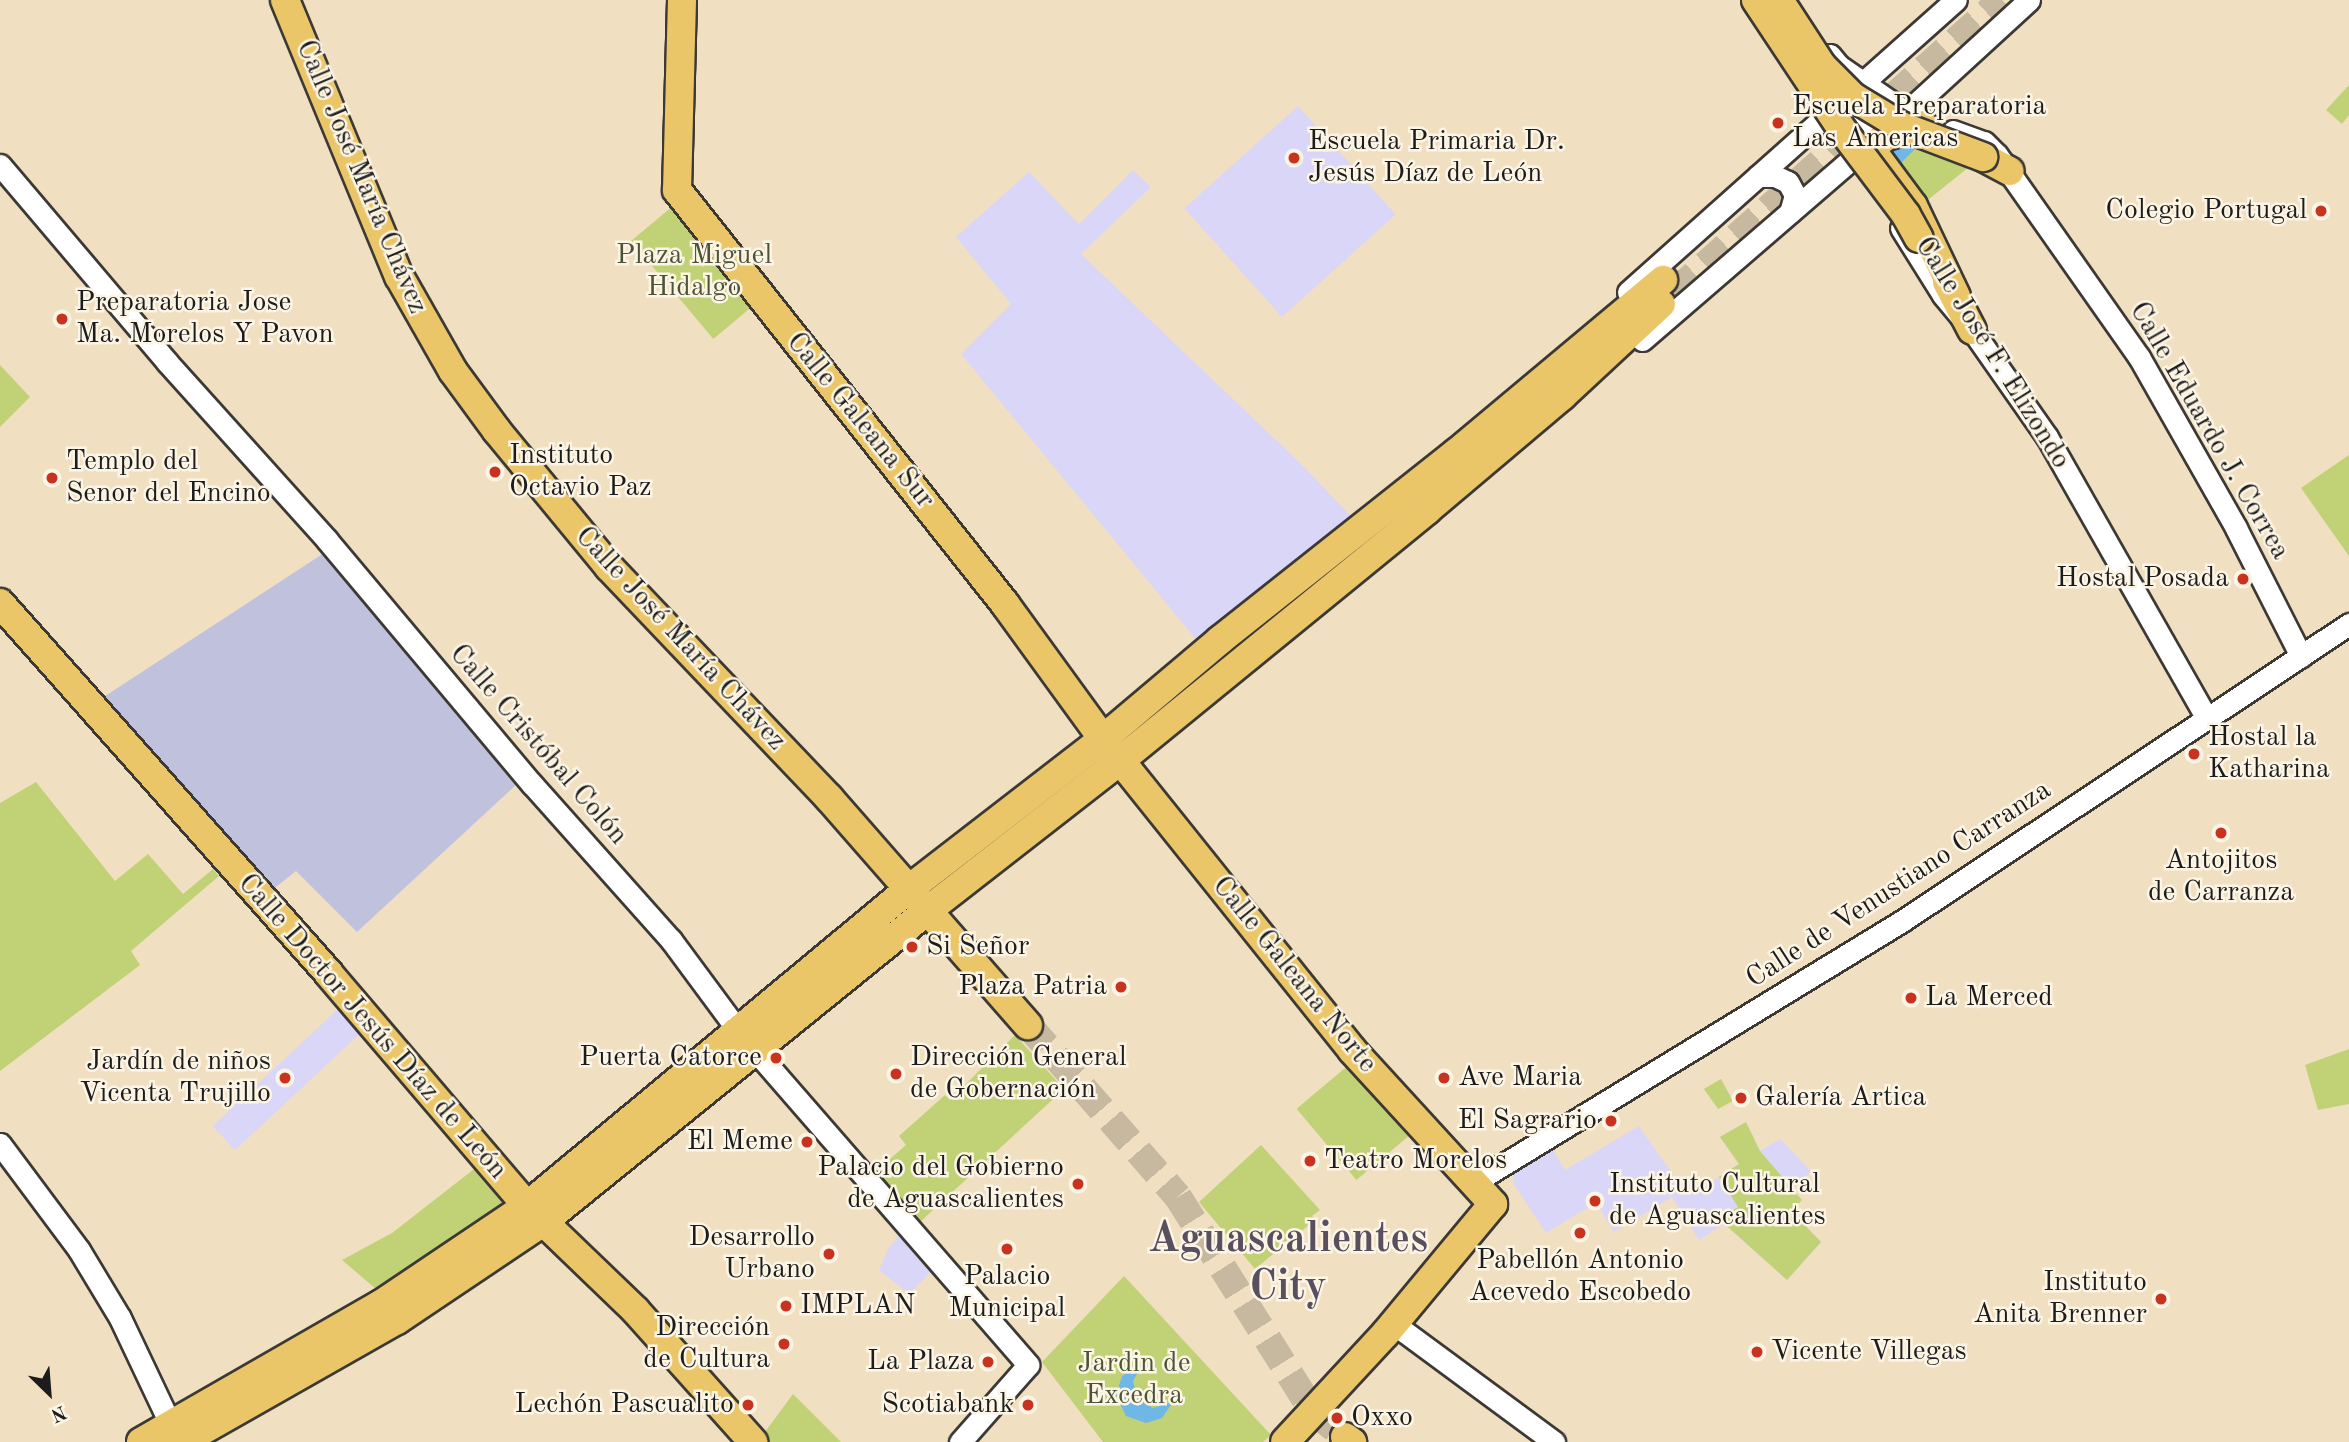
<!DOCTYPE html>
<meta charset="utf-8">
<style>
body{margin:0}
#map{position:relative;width:2349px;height:1442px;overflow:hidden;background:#f0e0c1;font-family:"Old Standard TT",serif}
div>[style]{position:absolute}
.built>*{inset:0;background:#dad6f7;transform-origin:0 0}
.industrial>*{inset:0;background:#c0c2dd}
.green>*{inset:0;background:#c0d275;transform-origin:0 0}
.water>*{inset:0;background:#6fb7e6}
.major-tunnel>*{height:28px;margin-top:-14px;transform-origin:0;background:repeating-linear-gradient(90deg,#c6b9a0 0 28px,transparent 0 42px)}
.roads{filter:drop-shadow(2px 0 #3c3935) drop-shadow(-2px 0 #3c3935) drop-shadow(0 2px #3c3935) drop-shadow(0 -2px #3c3935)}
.minor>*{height:21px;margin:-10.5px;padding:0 10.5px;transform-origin:10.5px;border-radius:10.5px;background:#fff}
.major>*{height:28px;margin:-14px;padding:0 14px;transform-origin:14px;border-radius:14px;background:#ebc669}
.bridges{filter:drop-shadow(2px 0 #3c3935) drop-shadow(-2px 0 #3c3935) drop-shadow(0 2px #3c3935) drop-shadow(0 -2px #3c3935)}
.major-bridge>*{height:28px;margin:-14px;padding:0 14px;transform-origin:14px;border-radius:14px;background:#ebc669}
.dots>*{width:19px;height:19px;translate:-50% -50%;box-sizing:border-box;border:4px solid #fcf5e5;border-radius:50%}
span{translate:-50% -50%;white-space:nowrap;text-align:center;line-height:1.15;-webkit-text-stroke:5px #fcf5e5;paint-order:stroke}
.poi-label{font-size:28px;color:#1c1c1c}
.left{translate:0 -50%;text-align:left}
.right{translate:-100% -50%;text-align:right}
.street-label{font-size:28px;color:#1c1c1c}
.park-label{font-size:28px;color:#4d5337}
.town-label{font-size:42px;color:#584f5f;font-weight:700}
.north{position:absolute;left:14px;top:1358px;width:70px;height:70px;-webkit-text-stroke:5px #fcf5e5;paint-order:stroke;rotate:155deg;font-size:19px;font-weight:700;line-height:28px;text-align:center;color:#1c1c1c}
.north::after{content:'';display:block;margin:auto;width:24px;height:32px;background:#1c1c1c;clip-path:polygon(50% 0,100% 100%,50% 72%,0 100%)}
</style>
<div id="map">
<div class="built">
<i style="left:1298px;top:106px;width:146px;height:153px;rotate:48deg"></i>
<i style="clip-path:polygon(1133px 170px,1151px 187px,1081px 254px,1298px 461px,1354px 519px,1199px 643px,961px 354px,1011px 304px,956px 237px,1029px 172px,1079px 224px)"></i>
<i style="left:339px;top:1008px;width:33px;height:173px;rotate:47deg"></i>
<i style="clip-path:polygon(1746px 1122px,1760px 1151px,1780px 1139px,1811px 1171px,1793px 1188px,1802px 1200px,1791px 1211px,1821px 1242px,1787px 1280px,1724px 1224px,1699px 1240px,1672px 1197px,1614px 1232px,1596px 1203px,1546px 1233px,1513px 1183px,1514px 1173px,1553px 1150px,1565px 1170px,1639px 1126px,1675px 1178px,1681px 1175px,1694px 1193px,1739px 1164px,1720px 1137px)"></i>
<i style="clip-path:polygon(901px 1233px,932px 1271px,909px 1294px,879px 1270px,888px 1249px)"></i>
</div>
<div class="industrial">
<i style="clip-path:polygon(324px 553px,518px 783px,357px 932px,296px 871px,271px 891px,99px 700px)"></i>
</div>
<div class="green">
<i style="clip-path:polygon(2349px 85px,2349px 115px,2342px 124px,2326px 110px)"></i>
<i style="clip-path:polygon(1892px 135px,1979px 159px,1919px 207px,1883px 141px)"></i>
<i style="left:674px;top:205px;width:128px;height:56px;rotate:50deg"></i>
<i style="clip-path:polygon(0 365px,30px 397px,0 427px)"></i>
<i style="clip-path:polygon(2349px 455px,2349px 556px,2301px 488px)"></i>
<i style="clip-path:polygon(36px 782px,115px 881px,148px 854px,183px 894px,213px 869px,219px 876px,131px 951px,140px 965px,0 1071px,0 803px)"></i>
<i style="clip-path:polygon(1015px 1035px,1064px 1089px,919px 1223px,876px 1171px,906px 1145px,899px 1136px,945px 1095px,950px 1100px)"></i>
<i style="clip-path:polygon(2349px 1049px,2349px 1104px,2318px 1110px,2305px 1065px)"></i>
<i style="left:1351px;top:1063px;width:93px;height:71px;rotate:50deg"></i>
<i style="clip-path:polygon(1721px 1079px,1733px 1101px,1718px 1109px,1704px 1089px)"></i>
<i style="clip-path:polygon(1746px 1122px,1760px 1151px,1802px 1200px,1791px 1211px,1821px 1242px,1787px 1280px,1719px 1219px,1738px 1207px,1719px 1177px,1739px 1164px,1720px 1137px)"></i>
<i style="clip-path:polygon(1261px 1145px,1320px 1210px,1312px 1216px,1315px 1220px,1255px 1269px,1199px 1202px)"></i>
<i style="clip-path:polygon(478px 1166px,512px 1207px,383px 1295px,342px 1260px,392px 1233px)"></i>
<i style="clip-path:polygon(1124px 1276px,1271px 1435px,1263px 1442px,1103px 1442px,1042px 1362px)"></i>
<i style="clip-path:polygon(793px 1394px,841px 1442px,767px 1442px,762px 1436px)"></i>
</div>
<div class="water">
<i style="clip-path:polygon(1912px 140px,1915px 149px,1900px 164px,1893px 165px,1883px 148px)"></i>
<i style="clip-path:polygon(1142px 1365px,1133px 1381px,1138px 1399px,1153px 1408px,1173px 1402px,1162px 1418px,1146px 1423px,1126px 1416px,1116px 1395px,1122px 1376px)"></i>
</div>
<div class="major-tunnel">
<i style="left:1674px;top:293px;width:440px;rotate:-41.8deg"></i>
<i style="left:1028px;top:1025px;width:228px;rotate:48.9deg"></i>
<i style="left:1178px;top:1197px;width:253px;rotate:57.8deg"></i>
<i style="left:1313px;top:1411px;width:41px;rotate:39.1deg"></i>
</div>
<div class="roads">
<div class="minor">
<i style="left:1830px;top:55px;width:14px;rotate:51deg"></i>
<i style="left:1839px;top:66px;width:90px;rotate:34.6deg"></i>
<i style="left:1831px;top:96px;width:35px;rotate:45deg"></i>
<i style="left:1856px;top:121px;width:18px;rotate:3deg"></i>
<i style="left:1874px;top:122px;width:23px;rotate:-13deg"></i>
<i style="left:1897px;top:121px;width:179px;rotate:-42.5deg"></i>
<i style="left:1953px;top:131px;width:33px;rotate:20deg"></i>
<i style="left:1984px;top:142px;width:18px;rotate:45deg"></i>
<i style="left:1997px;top:155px;width:247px;rotate:54.9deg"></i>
<i style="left:2139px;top:357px;width:197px;rotate:60.4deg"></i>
<i style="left:2236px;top:528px;width:144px;rotate:63.1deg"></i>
<i style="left:0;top:165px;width:258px;rotate:49.7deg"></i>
<i style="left:167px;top:362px;width:239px;rotate:48deg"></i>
<i style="left:327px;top:540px;width:319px;rotate:50deg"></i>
<i style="left:532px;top:784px;width:209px;rotate:48.3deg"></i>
<i style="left:671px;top:940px;width:114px;rotate:53.5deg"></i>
<i style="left:739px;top:1032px;width:441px;rotate:49deg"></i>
<i style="left:1028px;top:1365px;width:103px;rotate:131.4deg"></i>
<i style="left:1758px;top:176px;width:17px"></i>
<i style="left:1775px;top:176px;width:14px;rotate:25deg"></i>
<i style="left:1788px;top:182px;width:15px;rotate:62deg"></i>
<i style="left:1795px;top:195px;width:18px;rotate:106deg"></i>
<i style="left:1901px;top:228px;width:79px;rotate:57.9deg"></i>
<i style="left:1943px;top:295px;width:45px;rotate:50.4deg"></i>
<i style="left:1972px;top:330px;width:131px;rotate:55deg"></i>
<i style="left:2047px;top:437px;width:324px;rotate:60.4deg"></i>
<i style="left:1628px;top:292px;width:439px;rotate:-41.7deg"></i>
<i style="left:1642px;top:340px;width:300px;rotate:-40.8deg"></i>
<i style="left:0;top:1144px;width:132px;rotate:53.3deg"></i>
<i style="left:79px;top:1250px;width:79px;rotate:58.9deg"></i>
<i style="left:120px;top:1318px;width:133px;rotate:64.6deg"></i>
<i style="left:1473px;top:1183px;width:503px;rotate:-31.41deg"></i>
<i style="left:1902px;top:921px;width:537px;rotate:-33.6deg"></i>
<i style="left:1394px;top:1324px;width:199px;rotate:36.4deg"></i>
</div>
<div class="major">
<i style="left:285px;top:0;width:299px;rotate:67.6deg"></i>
<i style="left:399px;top:276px;width:109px;rotate:60.4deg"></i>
<i style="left:453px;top:371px;width:74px;rotate:53.7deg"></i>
<i style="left:497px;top:431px;width:176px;rotate:50.5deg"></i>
<i style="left:609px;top:567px;width:319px;rotate:46.4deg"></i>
<i style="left:829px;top:798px;width:302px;rotate:48.8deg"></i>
<i style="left:682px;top:0;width:190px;rotate:91.5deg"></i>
<i style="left:677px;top:190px;width:528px;rotate:51.61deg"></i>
<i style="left:1005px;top:604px;width:167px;rotate:54deg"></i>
<i style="left:1103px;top:739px;width:398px;rotate:51.3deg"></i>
<i style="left:1352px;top:1050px;width:209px;rotate:47.5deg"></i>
<i style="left:1493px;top:1204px;width:169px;rotate:129.7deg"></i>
<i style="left:1385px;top:1334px;width:147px;rotate:132.8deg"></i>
<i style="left:1923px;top:125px;width:39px;rotate:163deg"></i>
<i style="left:1886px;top:136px;width:14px;rotate:141deg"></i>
<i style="left:1875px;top:145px;width:7px;rotate:106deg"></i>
<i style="left:1873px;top:152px;width:67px;rotate:53.5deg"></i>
<i style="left:1913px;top:206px;width:100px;rotate:64.5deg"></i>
<i style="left:1983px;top:157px;width:30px;rotate:28deg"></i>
<i style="left:1947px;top:282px;width:54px;rotate:62.5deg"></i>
<i style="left:0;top:603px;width:496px;rotate:48.4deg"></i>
<i style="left:329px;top:974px;width:305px;rotate:49.5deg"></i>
<i style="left:527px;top:1206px;width:151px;rotate:43.9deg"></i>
<i style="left:636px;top:1311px;width:176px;rotate:48.2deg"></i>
<i style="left:1345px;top:1437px;width:9px;rotate:36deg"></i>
<i style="left:141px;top:1442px;width:277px;rotate:-29.9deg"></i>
<i style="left:381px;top:1304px;width:176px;rotate:-33.9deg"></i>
<i style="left:527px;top:1206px;width:496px;rotate:-39.7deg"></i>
<i style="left:909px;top:889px;width:245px;rotate:-37.7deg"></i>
<i style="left:1103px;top:739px;width:153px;rotate:-40.2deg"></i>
<i style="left:1220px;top:640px;width:301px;rotate:-38.4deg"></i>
<i style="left:1456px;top:453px;width:270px;rotate:-39.9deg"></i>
<i style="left:182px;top:1442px;width:247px;rotate:-29.6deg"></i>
<i style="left:397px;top:1320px;width:176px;rotate:-33.9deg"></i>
<i style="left:543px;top:1222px;width:494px;rotate:-39deg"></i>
<i style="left:927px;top:911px;width:246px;rotate:-37.9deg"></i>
<i style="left:1121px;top:760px;width:395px;rotate:-39.2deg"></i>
<i style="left:1427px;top:510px;width:177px;rotate:-40.2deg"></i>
<i style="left:1562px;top:396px;width:135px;rotate:-42.9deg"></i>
</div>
</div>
<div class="bridges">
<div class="major-bridge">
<i style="left:1756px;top:0;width:157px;rotate:56.4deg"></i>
<i style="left:1843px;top:131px;width:105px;rotate:53.1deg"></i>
<i style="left:1906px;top:215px;width:26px;rotate:61deg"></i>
<i style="left:1779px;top:0;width:79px;rotate:56.9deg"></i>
<i style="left:1822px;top:66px;width:44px;rotate:45deg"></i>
<i style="left:1853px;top:97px;width:56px;rotate:31.1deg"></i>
<i style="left:1901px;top:126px;width:88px;rotate:20.7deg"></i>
</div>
</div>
<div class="dots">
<i style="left:1778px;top:123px;background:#c8321e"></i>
<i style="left:1294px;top:158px;background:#c8321e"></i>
<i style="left:2321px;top:211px;background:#c8321e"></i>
<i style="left:62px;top:319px;background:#c8321e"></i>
<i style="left:495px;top:472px;background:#c8321e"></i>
<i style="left:52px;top:478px;background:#c8321e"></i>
<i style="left:2243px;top:579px;background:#c8321e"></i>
<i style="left:2194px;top:754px;background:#c8321e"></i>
<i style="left:2221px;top:833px;background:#c8321e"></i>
<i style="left:912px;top:947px;background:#c8321e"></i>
<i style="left:1121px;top:987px;background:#c8321e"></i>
<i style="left:1911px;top:998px;background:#c8321e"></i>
<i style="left:776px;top:1058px;background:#c8321e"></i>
<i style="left:896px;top:1074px;background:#c8321e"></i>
<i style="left:285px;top:1078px;background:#c8321e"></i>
<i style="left:1444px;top:1078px;background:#c8321e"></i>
<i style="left:1741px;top:1098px;background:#c8321e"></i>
<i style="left:1611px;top:1121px;background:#c8321e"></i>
<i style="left:807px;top:1142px;background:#c8321e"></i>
<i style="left:1310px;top:1161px;background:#c8321e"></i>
<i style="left:1078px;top:1184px;background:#c8321e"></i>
<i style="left:1595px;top:1201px;background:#c8321e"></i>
<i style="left:1580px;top:1233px;background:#c8321e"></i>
<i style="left:1007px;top:1249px;background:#c8321e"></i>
<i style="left:829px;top:1254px;background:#c8321e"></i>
<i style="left:2161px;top:1299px;background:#c8321e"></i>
<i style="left:786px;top:1306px;background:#c8321e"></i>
<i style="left:784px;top:1344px;background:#c8321e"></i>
<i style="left:1757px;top:1352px;background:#c8321e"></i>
<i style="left:988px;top:1362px;background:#c8321e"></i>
<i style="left:748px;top:1405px;background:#c8321e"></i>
<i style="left:1028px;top:1405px;background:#c8321e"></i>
<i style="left:1337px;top:1418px;background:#c8321e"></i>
</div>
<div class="poi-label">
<span class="left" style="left:1792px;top:123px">Escuela Preparatoria<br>Las Americas</span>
<span class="left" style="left:1308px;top:158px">Escuela Primaria Dr.<br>Jesús Díaz de León</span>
<span class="right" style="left:2307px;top:211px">Colegio Portugal</span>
<span class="left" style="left:76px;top:319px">Preparatoria Jose<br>Ma. Morelos Y Pavon</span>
<span class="left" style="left:509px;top:472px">Instituto<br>Octavio Paz</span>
<span class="left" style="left:66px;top:478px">Templo del<br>Senor del Encino</span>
<span class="right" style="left:2229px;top:579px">Hostal Posada</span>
<span class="left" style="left:2208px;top:754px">Hostal la<br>Katharina</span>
<span style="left:2221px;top:877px">Antojitos<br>de Carranza</span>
<span class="left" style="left:926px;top:947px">Si Señor</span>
<span class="right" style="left:1107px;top:987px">Plaza Patria</span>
<span class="left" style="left:1925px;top:998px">La Merced</span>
<span class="right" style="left:762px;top:1058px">Puerta Catorce</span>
<span class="left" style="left:910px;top:1074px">Dirección General<br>de Gobernación</span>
<span class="right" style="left:271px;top:1078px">Jardín de niños<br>Vicenta Trujillo</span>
<span class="left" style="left:1458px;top:1078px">Ave Maria</span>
<span class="left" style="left:1755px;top:1098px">Galería Artica</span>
<span class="right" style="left:1597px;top:1121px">El Sagrario</span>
<span class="right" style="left:793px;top:1142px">El Meme</span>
<span class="left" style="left:1324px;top:1161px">Teatro Morelos</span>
<span class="right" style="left:1064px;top:1184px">Palacio del Gobierno<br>de Aguascalientes</span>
<span class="left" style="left:1609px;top:1201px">Instituto Cultural<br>de Aguascalientes</span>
<span class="right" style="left:815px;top:1254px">Desarrollo<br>Urbano</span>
<span style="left:1580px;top:1277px">Pabellón Antonio<br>Acevedo Escobedo</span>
<span style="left:1007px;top:1293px">Palacio<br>Municipal</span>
<span class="right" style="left:2147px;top:1299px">Instituto<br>Anita Brenner</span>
<span class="left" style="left:800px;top:1306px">IMPLAN</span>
<span class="right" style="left:770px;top:1344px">Dirección<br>de Cultura</span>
<span class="left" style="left:1771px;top:1352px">Vicente Villegas</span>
<span class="right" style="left:974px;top:1362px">La Plaza</span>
<span class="right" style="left:734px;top:1405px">Lechón Pascualito</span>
<span class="right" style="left:1014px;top:1405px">Scotiabank</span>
<span class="left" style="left:1351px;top:1418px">Oxxo</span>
</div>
<div class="street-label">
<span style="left:361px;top:177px;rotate:67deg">Calle José María Chávez</span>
<span style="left:1992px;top:353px;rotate:58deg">Calle José F. Elizondo</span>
<span style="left:860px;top:421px;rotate:51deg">Calle Galeana Sur</span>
<span style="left:2209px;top:431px;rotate:60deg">Calle Eduardo J. Correa</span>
<span style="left:680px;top:639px;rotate:47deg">Calle José María Chávez</span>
<span style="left:538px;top:745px;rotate:49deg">Calle Cristóbal Colón</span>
<span style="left:1899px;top:885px;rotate:-33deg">Calle de Venustiano Carranza</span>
<span style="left:1294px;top:975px;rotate:51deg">Calle Galeana Norte</span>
<span style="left:372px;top:1027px;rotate:49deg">Calle Doctor Jesús Díaz de León</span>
</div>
<div class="park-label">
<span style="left:694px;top:272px">Plaza Miguel<br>Hidalgo</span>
<span style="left:1134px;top:1380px">Jardin de<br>Excedra</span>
</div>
<div class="town-label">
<span style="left:1288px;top:1264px">Aguascalientes<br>City</span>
</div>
<div class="north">N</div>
</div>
